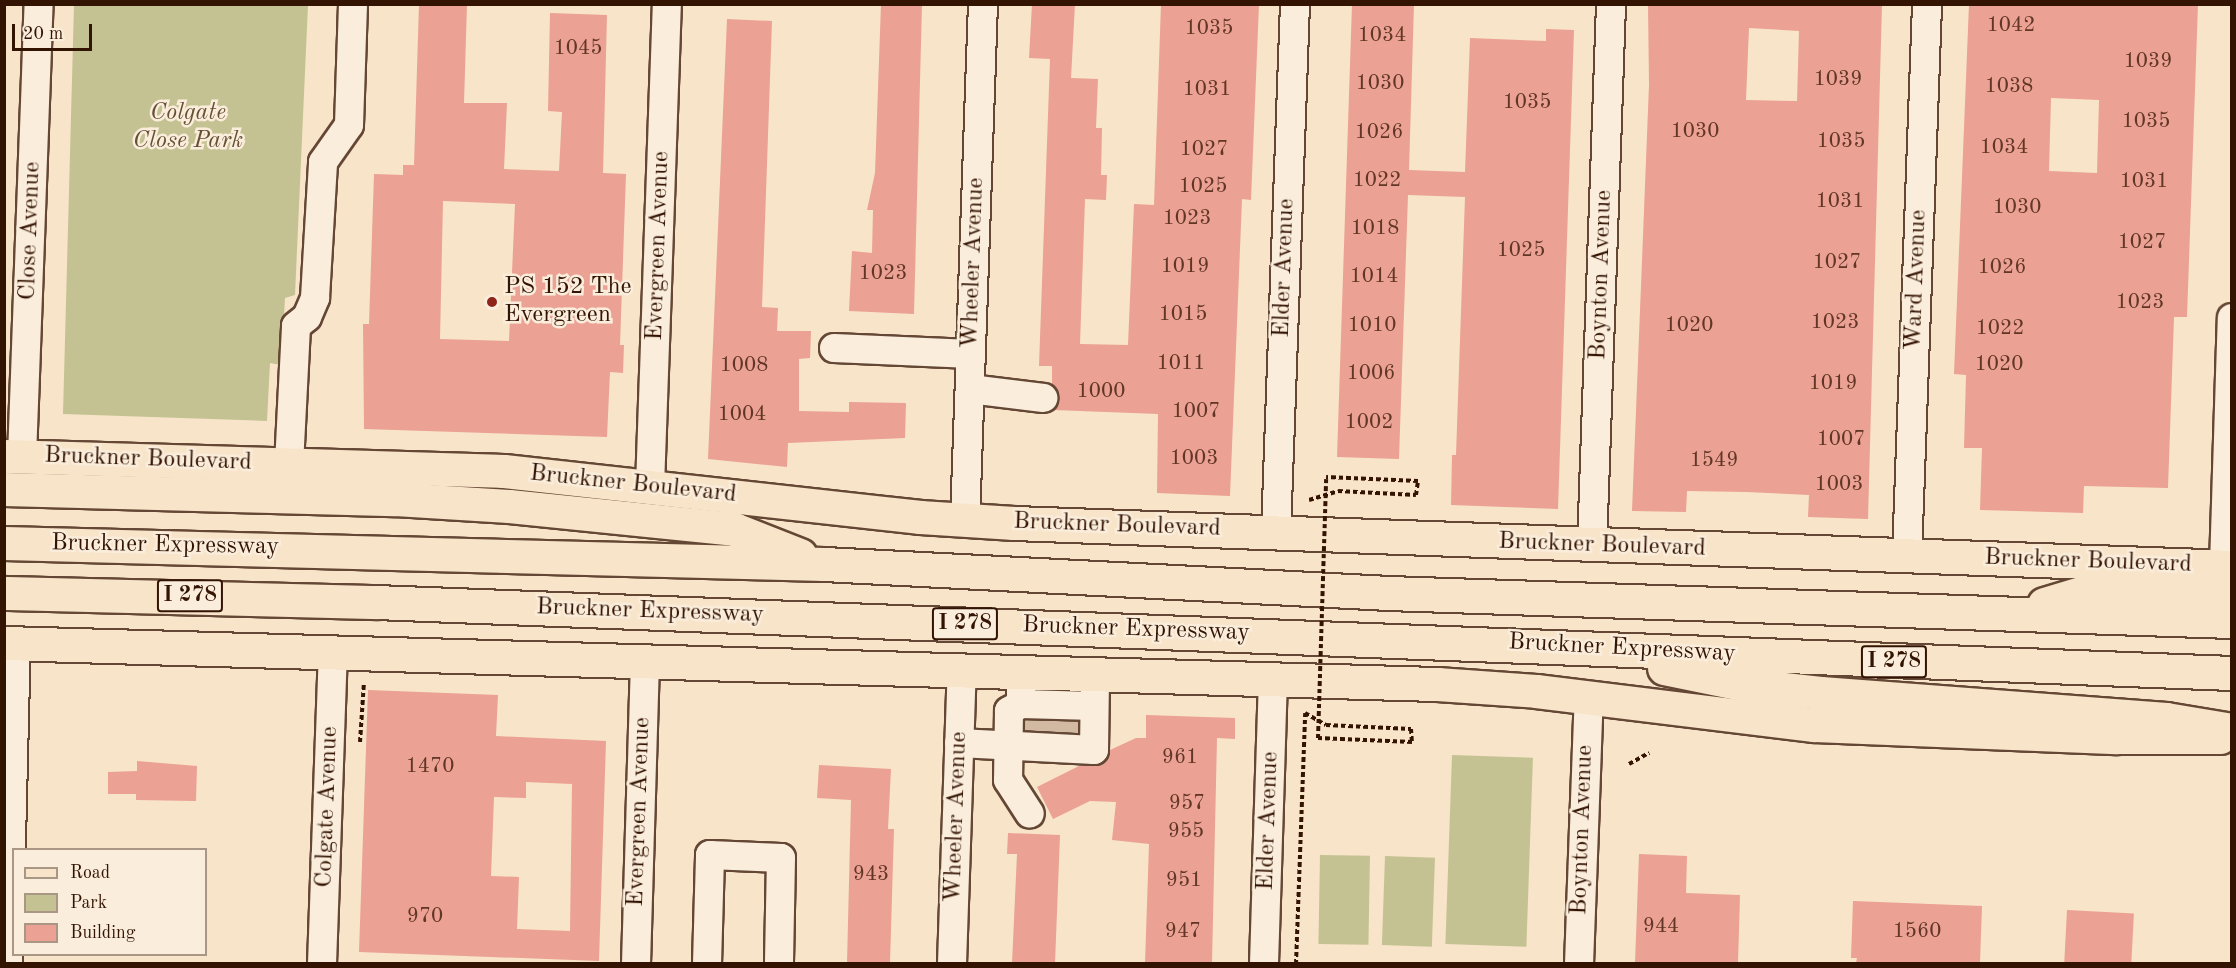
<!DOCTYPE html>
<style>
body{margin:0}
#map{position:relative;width:2236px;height:968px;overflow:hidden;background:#f8e4c9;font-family:"Old Standard TT",serif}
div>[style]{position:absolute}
.green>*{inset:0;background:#c4c292;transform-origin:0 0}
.building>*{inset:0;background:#eba193;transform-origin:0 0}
.minor-tunnel>*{height:28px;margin-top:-14px;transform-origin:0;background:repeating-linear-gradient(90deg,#d1baa1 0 28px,transparent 0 42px)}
.path>*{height:4px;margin-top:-2px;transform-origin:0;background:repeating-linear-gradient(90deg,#331302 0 4.5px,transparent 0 7.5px)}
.roads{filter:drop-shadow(2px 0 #644734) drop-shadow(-2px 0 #644734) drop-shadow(0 2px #644734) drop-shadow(0 -2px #644734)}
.minor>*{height:28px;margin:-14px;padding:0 14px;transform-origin:14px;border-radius:14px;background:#faeddc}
.major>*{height:33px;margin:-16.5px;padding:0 16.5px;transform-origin:16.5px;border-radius:16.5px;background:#f8e4c9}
.highway>*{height:33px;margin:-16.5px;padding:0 16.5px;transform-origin:16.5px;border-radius:16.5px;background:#f8e4c9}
.path-bridge>*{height:4px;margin-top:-2px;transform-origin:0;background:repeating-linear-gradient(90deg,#331302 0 4.5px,transparent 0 7.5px)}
.dots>*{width:16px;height:16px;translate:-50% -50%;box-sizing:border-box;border:3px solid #faeddc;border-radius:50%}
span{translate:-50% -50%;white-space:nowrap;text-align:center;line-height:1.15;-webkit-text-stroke:5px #faeddc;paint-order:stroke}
.number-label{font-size:21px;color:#613626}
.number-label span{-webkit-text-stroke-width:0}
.shield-label span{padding:2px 4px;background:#faeddc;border:2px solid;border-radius:4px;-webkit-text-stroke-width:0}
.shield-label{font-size:22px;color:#331302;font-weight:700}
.park-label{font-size:24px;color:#665034;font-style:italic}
.street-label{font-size:24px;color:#331302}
.poi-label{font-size:24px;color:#331302}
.left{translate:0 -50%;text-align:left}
.frame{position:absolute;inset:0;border:6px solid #331302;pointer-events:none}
.legend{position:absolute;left:12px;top:848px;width:195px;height:108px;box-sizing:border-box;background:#faeddc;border:2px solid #aa9685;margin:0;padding:8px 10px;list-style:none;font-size:18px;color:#331302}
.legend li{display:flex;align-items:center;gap:12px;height:30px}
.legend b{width:30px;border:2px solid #aa9685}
.scale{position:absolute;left:12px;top:24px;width:80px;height:27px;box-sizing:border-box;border:3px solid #331302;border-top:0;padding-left:8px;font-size:18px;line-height:21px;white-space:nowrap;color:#331302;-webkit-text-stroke:4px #faeddc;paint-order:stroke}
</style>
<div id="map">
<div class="green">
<i style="clip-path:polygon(74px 5px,308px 5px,295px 295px,285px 298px,281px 365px,270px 363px,267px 421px,63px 414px)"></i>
<i style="left:1452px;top:755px;width:81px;height:189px;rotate:2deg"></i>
<i style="left:1320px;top:855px;width:50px;height:89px;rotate:1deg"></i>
<i style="left:1385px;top:856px;width:50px;height:89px;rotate:2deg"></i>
</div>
<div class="building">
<i style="clip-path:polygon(evenodd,419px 4px,467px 4px,464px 103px,507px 103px,504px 169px,559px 171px,562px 112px,548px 111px,550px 13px,607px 15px,603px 173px,626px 174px,620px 345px,624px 345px,623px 373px,610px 372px,607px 437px,364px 429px,363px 324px,369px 324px,374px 174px,403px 175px,403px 165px,414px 165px,419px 4px,443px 201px,515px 204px,509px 341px,440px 339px,443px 201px)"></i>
<i style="clip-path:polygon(881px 4px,922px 4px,914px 314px,849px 311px,852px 251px,872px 253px,873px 210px,867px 210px,875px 173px)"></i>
<i style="clip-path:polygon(1032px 4px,1075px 4px,1071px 78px,1098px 79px,1096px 128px,1102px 128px,1101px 175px,1107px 175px,1106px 200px,1085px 199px,1080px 344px,1128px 345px,1134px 204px,1154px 205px,1161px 4px,1259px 4px,1251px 200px,1242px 199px,1230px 496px,1157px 493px,1158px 414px,1054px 410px,1059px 399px,1052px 384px,1052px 366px,1039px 366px,1050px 59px,1029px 58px)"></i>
<i style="clip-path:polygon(1352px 4px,1414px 4px,1409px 170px,1465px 172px,1470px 38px,1546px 41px,1546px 29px,1574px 30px,1558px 509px,1451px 505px,1452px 455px,1456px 455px,1465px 197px,1408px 195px,1399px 459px,1337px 457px)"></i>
<i style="clip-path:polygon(evenodd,1648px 4px,1882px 4px,1868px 519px,1808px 517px,1809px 495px,1746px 492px,1687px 491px,1686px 512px,1632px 511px,1649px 85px,1648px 4px,1749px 28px,1799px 31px,1797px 101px,1746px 100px,1749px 28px)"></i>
<i style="clip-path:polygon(evenodd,1969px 4px,2198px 4px,2187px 317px,2174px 317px,2168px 488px,2084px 486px,2083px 513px,1980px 510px,1982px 448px,1964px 448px,1966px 375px,1954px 374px,1969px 4px,2051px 98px,2099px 100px,2097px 173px,2049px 171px,2051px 98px)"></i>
<i style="clip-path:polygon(727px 19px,772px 21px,762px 307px,778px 308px,777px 331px,811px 331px,810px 358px,799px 359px,799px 411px,849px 412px,849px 402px,906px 403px,905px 438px,788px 443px,787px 467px,708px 459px)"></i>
<i style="clip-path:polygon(evenodd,368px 690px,498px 695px,496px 736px,606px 741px,599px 961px,359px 952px,368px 690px,526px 782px,572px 784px,570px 931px,517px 929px,519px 877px,491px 876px,494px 797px,526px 798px,526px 782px)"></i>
<i style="clip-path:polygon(1146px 715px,1235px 718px,1235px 739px,1217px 738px,1212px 963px,1145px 963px,1149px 844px,1112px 840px,1116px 802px,1090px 801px,1053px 819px,1037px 787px,1079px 766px,1101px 765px,1110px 750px,1136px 738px,1146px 738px)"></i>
<i style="clip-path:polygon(1025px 721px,1078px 722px,1078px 733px,1025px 730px)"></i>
<i style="clip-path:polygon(137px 761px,197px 766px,196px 801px,136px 800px,136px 794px,108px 794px,108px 772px,137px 771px)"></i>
<i style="clip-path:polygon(819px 765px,891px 769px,888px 829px,894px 829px,890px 963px,847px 963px,851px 800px,817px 798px)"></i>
<i style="clip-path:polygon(1008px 833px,1060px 835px,1055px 963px,1012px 963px,1017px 854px,1007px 854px)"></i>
<i style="clip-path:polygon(1639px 854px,1687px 856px,1686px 893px,1740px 895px,1738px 963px,1635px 963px)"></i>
<i style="clip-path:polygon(1853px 901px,1982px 906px,1980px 962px,1856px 963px,1857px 958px,1851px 958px)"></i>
<i style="left:2067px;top:910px;width:67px;height:53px;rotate:3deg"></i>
</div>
<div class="minor-tunnel">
<i style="left:1039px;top:734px;width:24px;rotate:-88deg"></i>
<i style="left:1067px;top:735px;width:24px;rotate:-88deg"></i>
</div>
<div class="path">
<i style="left:1309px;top:500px;width:30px;rotate:-17deg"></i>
<i style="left:1338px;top:491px;width:78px;rotate:2.9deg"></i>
<i style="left:1416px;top:495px;width:14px;rotate:-82deg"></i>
<i style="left:1418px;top:481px;width:92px;rotate:-177.5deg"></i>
<i style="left:360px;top:742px;width:60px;rotate:-86.2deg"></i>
<i style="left:1629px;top:764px;width:23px;rotate:-29deg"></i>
<i style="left:1296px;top:964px;width:251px;rotate:-87.9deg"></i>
<i style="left:1305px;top:713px;width:24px;rotate:30deg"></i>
<i style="left:1326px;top:725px;width:85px;rotate:2.7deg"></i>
<i style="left:1411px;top:729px;width:13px;rotate:86deg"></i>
<i style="left:1412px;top:742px;width:94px;rotate:-177.6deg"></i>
</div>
<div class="roads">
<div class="minor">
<i style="left:834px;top:348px;width:137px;rotate:2.5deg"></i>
<i style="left:970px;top:389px;width:74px;rotate:7deg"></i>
<i style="left:22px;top:457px;width:453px;rotate:-87.9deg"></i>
<i style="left:289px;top:465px;width:139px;rotate:-87.1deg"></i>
<i style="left:296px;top:326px;width:14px;rotate:-39deg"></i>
<i style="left:307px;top:317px;width:21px;rotate:-67deg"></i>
<i style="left:315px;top:298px;width:136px;rotate:-86.6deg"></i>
<i style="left:323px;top:162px;width:45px;rotate:-54.9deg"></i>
<i style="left:349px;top:125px;width:121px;rotate:-88.1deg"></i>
<i style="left:650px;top:487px;width:483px;rotate:-88deg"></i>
<i style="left:965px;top:521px;width:517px;rotate:-88.01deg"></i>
<i style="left:1276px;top:532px;width:528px;rotate:-87.94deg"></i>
<i style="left:1592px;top:546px;width:542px;rotate:-87.99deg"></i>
<i style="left:1907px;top:556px;width:552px;rotate:-87.92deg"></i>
<i style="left:2224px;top:566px;width:248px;rotate:-88.2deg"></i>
<i style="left:1021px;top:672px;width:32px;rotate:90deg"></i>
<i style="left:1021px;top:704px;width:14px;rotate:150deg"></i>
<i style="left:1009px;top:711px;width:69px;rotate:90.8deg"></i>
<i style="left:1008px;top:780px;width:40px;rotate:57.1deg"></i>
<i style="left:1021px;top:704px;width:73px;rotate:1.6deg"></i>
<i style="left:959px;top:743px;width:135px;rotate:3deg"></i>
<i style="left:1094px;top:750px;width:76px;rotate:-89.2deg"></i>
<i style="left:8px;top:964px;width:321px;rotate:-88.6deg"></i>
<i style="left:322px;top:964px;width:313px;rotate:-88deg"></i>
<i style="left:636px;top:964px;width:304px;rotate:-88.3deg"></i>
<i style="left:707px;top:964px;width:109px;rotate:-88.4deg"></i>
<i style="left:710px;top:855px;width:71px;rotate:2.4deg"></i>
<i style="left:781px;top:858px;width:106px;rotate:91.1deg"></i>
<i style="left:952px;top:964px;width:294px;rotate:-88.1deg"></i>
<i style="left:1264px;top:964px;width:285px;rotate:-88.2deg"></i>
<i style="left:1579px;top:964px;width:268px;rotate:-87.9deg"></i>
</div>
<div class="major">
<i style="left:4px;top:456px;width:500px;rotate:1.72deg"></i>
<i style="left:504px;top:471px;width:419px;rotate:6.3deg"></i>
<i style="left:920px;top:517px;width:94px;rotate:3.7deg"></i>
<i style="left:1014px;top:523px;width:1219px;rotate:2.07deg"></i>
<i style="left:4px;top:643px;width:1434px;rotate:1.64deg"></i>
<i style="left:1437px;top:684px;width:99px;rotate:4deg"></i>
<i style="left:1536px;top:691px;width:280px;rotate:7deg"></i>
<i style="left:1814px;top:725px;width:303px;rotate:2.3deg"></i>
<i style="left:2117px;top:737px;width:103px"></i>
</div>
<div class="highway">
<i style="left:4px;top:489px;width:391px;rotate:1.5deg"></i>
<i style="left:395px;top:499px;width:114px;rotate:3.5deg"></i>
<i style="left:509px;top:506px;width:226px;rotate:5.8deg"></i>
<i style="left:734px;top:529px;width:71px;rotate:21.5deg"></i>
<i style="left:4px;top:543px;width:820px;rotate:1.47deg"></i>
<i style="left:824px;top:564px;width:565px;rotate:2.94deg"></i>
<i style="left:1388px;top:593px;width:844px;rotate:1.9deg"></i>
<i style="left:4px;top:593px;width:371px;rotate:1.4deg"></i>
<i style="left:375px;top:602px;width:1858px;rotate:2.19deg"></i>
<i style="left:2044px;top:604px;width:59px;rotate:-16.6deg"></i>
<i style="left:2101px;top:587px;width:131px;rotate:1.7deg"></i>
<i style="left:1664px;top:668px;width:85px;rotate:11.6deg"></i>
<i style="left:1747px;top:685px;width:74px;rotate:6.2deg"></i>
<i style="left:1821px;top:693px;width:346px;rotate:4.3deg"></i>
<i style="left:2166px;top:719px;width:67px;rotate:9.5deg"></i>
</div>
</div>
<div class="path-bridge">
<i style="left:1318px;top:738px;width:261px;rotate:-88.2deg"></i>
</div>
<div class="dots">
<i style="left:492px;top:302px;background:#8f2418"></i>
</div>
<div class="number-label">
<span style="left:2011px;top:26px">1042</span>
<span style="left:1209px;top:29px">1035</span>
<span style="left:1382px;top:36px">1034</span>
<span style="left:578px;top:49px">1045</span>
<span style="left:2148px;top:62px">1039</span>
<span style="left:1838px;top:80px">1039</span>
<span style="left:1380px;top:84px">1030</span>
<span style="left:2009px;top:87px">1038</span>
<span style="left:1207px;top:90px">1031</span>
<span style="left:1527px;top:103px">1035</span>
<span style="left:2146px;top:122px">1035</span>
<span style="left:1695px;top:132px">1030</span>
<span style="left:1379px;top:133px">1026</span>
<span style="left:1841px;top:142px">1035</span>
<span style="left:2004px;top:148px">1034</span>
<span style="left:1204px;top:150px">1027</span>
<span style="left:1377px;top:181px">1022</span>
<span style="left:2144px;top:182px">1031</span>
<span style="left:1203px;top:187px">1025</span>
<span style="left:1840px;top:202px">1031</span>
<span style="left:2017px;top:208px">1030</span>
<span style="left:1187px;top:219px">1023</span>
<span style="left:1375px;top:229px">1018</span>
<span style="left:2142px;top:243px">1027</span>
<span style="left:1521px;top:251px">1025</span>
<span style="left:1837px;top:263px">1027</span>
<span style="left:1185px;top:267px">1019</span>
<span style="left:2002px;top:268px">1026</span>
<span style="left:883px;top:274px">1023</span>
<span style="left:1374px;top:277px">1014</span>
<span style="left:2140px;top:303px">1023</span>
<span style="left:1183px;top:315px">1015</span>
<span style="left:1835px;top:323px">1023</span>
<span style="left:1372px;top:326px">1010</span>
<span style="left:1689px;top:326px">1020</span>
<span style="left:2000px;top:329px">1022</span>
<span style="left:1181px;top:364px">1011</span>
<span style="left:1999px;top:365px">1020</span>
<span style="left:744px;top:366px">1008</span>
<span style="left:1371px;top:374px">1006</span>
<span style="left:1833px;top:384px">1019</span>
<span style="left:1101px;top:392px">1000</span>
<span style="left:1196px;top:412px">1007</span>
<span style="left:742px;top:415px">1004</span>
<span style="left:1369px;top:423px">1002</span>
<span style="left:1841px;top:440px">1007</span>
<span style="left:1194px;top:459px">1003</span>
<span style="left:1714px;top:461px">1549</span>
<span style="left:1839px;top:485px">1003</span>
<span style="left:1180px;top:758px">961</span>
<span style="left:430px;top:767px">1470</span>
<span style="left:1187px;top:804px">957</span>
<span style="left:1186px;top:832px">955</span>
<span style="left:871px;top:875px">943</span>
<span style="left:1184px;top:881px">951</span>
<span style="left:425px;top:917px">970</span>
<span style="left:1661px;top:927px">944</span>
<span style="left:1183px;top:932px">947</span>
<span style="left:1917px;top:932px">1560</span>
</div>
<div class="shield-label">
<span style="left:190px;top:596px">I 278</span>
<span style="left:965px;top:624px">I 278</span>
<span style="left:1894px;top:662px">I 278</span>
</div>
<div class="park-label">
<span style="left:188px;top:128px">Colgate<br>Close Park</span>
</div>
<div class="street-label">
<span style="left:31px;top:231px;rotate:-88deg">Close Avenue</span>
<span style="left:659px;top:246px;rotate:-88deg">Evergreen Avenue</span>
<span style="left:974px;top:263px;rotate:-88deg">Wheeler Avenue</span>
<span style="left:1285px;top:268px;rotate:-88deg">Elder Avenue</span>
<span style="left:1602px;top:275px;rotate:-88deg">Boynton Avenue</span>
<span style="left:1917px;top:280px;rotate:-88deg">Ward Avenue</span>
<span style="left:148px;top:460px;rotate:2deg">Bruckner Boulevard</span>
<span style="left:633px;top:485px;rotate:6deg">Bruckner Boulevard</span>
<span style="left:1117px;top:526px;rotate:2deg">Bruckner Boulevard</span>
<span style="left:165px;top:546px;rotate:1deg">Bruckner Expressway</span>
<span style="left:1602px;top:546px;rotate:2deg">Bruckner Boulevard</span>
<span style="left:2088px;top:562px;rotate:2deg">Bruckner Boulevard</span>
<span style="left:650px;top:612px;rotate:2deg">Bruckner Expressway</span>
<span style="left:1136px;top:630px;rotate:2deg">Bruckner Expressway</span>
<span style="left:1622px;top:649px;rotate:3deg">Bruckner Expressway</span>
<span style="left:328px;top:807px;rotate:-88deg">Colgate Avenue</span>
<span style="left:640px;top:812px;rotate:-88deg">Evergreen Avenue</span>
<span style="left:957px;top:817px;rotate:-88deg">Wheeler Avenue</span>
<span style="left:1269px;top:821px;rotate:-88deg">Elder Avenue</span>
<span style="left:1583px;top:830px;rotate:-88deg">Boynton Avenue</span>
</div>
<div class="poi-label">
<span class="left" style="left:504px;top:302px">PS 152 The<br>Evergreen</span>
</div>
<div class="frame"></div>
<ul class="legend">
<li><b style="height:8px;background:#f8e4c9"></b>Road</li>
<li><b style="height:16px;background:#c4c292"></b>Park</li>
<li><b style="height:16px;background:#eba193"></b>Building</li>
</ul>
<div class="scale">20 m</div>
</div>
